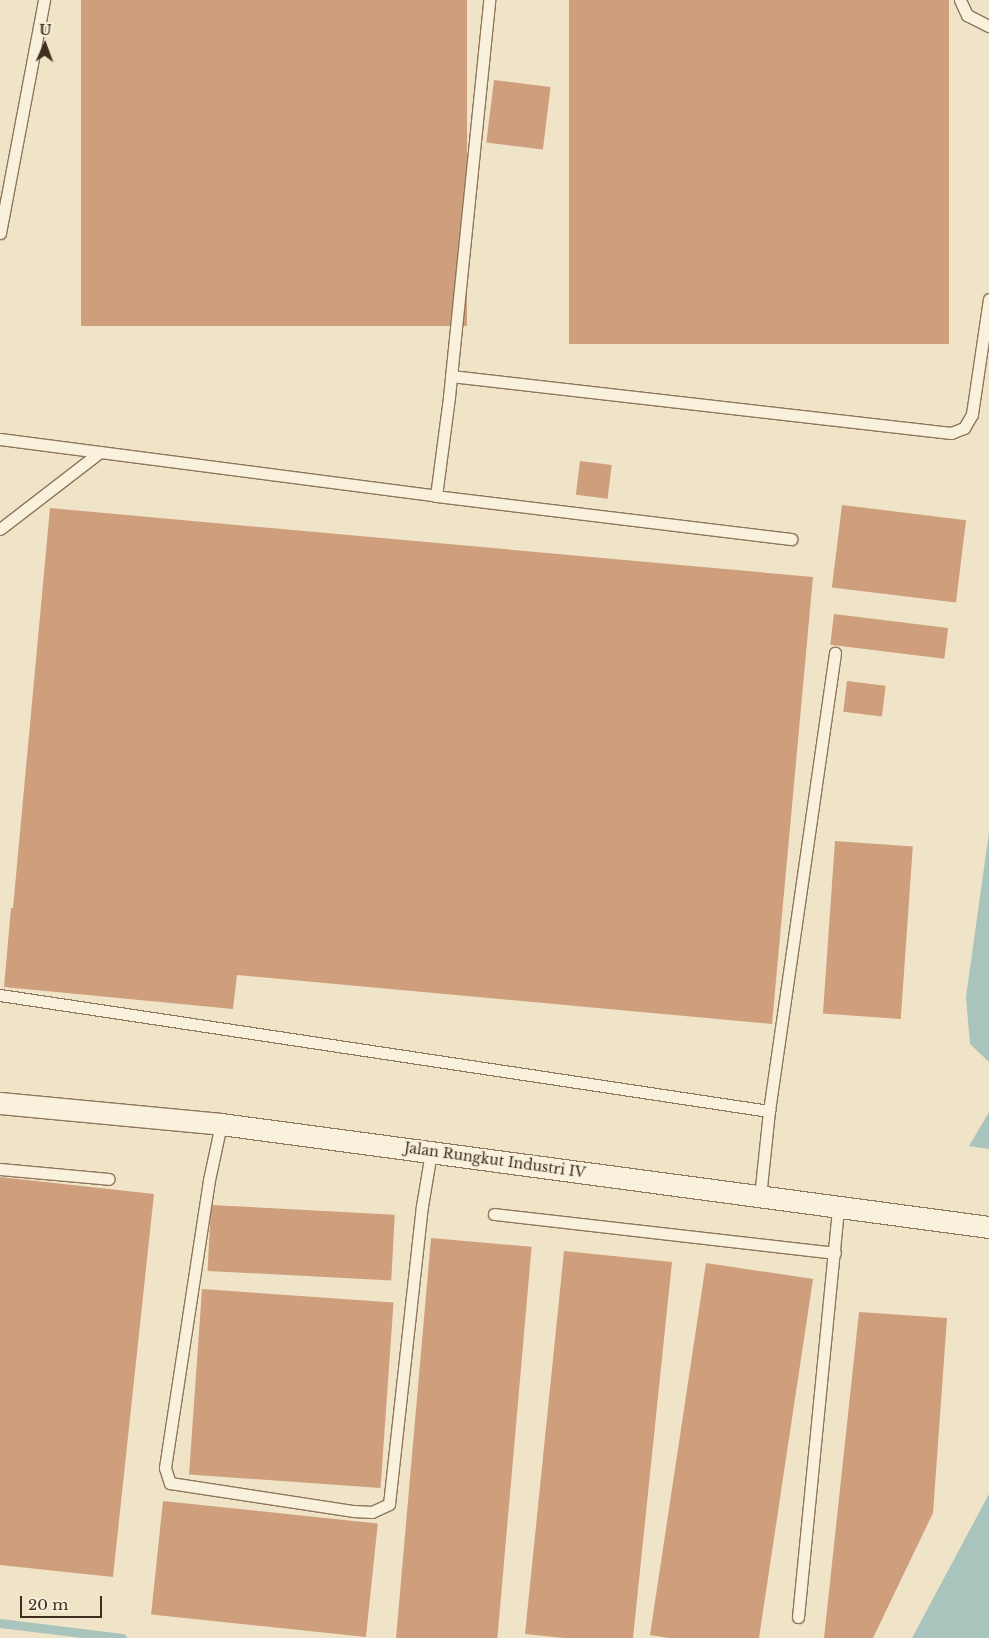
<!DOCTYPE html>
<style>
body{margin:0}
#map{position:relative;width:989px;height:1638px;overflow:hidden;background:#f0e4c8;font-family:"Libre Baskerville",serif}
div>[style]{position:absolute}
.water>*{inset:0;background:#a9c4bc}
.stream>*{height:9px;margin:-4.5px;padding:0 4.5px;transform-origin:4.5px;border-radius:4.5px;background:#a9c4bc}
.building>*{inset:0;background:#cf9f7d;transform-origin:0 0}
.roads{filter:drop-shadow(1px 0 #8d765c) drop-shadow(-1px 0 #8d765c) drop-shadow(0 1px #8d765c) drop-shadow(0 -1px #8d765c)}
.service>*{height:11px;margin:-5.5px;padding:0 5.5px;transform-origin:5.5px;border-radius:5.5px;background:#faf1dc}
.minor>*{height:21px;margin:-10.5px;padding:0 10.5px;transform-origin:10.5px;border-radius:10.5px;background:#faf1dc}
span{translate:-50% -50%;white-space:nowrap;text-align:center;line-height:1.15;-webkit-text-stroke:4px #f7eed8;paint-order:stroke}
.street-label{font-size:14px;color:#3d2e20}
.north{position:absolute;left:20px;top:20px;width:50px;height:50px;-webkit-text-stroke:4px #f7eed8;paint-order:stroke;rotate:2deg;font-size:14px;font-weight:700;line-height:20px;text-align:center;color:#3d2e20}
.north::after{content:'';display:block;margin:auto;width:18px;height:22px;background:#3d2e20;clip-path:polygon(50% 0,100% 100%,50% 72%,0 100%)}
.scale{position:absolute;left:20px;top:1596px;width:82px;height:22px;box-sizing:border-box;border:2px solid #3d2e20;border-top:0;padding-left:6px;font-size:15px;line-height:18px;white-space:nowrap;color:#3d2e20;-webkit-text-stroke:4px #f7eed8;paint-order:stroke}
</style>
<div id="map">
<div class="water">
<i style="clip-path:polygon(989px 832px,989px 1062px,970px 1044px,966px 997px)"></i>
<i style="clip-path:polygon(989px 1112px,989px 1149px,969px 1146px)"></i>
<i style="clip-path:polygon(989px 1494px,989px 1638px,912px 1638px)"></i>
</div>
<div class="stream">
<i style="left:0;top:1623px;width:123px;rotate:7deg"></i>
</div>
<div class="building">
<i style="left:81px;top:0;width:386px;height:326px"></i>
<i style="left:569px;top:0;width:380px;height:344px"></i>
<i style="left:494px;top:80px;width:57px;height:63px;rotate:7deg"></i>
<i style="left:580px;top:461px;width:32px;height:34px;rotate:7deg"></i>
<i style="left:842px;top:505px;width:125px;height:83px;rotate:7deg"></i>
<i style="clip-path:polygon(50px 508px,813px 577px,772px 1024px,237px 975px,233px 1009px,4px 987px,11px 908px,13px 908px)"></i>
<i style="left:834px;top:614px;width:115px;height:31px;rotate:7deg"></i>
<i style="left:847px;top:681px;width:39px;height:31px;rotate:7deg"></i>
<i style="left:835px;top:841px;width:78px;height:173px;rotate:4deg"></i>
<i style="clip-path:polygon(0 1177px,154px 1194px,113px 1577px,0 1565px)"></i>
<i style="left:211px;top:1205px;width:184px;height:66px;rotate:3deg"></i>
<i style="left:431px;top:1238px;width:101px;height:402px;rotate:5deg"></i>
<i style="clip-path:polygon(564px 1251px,672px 1262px,633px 1638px,564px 1638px,525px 1634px)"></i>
<i style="clip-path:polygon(706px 1263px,813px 1279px,759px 1638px,669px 1638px,650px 1635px)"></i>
<i style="left:202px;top:1289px;width:192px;height:186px;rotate:4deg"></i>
<i style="clip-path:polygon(859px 1312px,947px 1318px,933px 1513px,873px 1638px,824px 1638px)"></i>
<i style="left:163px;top:1501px;width:216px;height:114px;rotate:6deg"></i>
</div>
<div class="roads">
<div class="service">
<i style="left:960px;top:0;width:17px;rotate:65deg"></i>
<i style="left:967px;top:15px;width:25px;rotate:27deg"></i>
<i style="left:0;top:233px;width:237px;rotate:-79.3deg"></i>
<i style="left:451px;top:376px;width:503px;rotate:6.5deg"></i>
<i style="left:951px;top:433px;width:14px;rotate:-21deg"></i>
<i style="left:964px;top:428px;width:16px;rotate:-60deg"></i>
<i style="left:972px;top:414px;width:116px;rotate:-81.6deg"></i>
<i style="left:0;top:439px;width:440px;rotate:7.4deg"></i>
<i style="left:436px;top:496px;width:358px;rotate:6.9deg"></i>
<i style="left:436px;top:496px;width:100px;rotate:-82.5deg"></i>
<i style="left:449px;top:397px;width:399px;rotate:-84.2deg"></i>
<i style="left:0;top:529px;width:126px;rotate:-37.6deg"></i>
<i style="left:0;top:995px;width:778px;rotate:8.58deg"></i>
<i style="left:769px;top:1111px;width:85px;rotate:96deg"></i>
<i style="left:769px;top:1111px;width:463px;rotate:-81.8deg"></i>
<i style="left:221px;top:1124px;width:57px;rotate:102.1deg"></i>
<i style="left:209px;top:1180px;width:291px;rotate:98.7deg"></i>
<i style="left:165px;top:1468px;width:16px;rotate:72deg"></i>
<i style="left:170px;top:1483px;width:186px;rotate:8.7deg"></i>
<i style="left:354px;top:1511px;width:18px;rotate:3deg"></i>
<i style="left:372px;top:1512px;width:19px;rotate:-25deg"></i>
<i style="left:389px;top:1504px;width:300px;rotate:-83.7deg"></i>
<i style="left:422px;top:1206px;width:55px;rotate:-80.5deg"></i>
<i style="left:0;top:1169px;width:109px;rotate:5.2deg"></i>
<i style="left:494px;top:1214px;width:343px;rotate:6.5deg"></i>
<i style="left:798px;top:1617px;width:413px;rotate:-84.4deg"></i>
</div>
<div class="minor">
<i style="left:0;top:1103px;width:222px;rotate:5.4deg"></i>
<i style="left:221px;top:1124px;width:775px;rotate:7.64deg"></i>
</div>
</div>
<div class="street-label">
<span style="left:495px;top:1160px;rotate:8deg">Jalan Rungkut Industri IV</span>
</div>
<div class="north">U</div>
<div class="scale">20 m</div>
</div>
